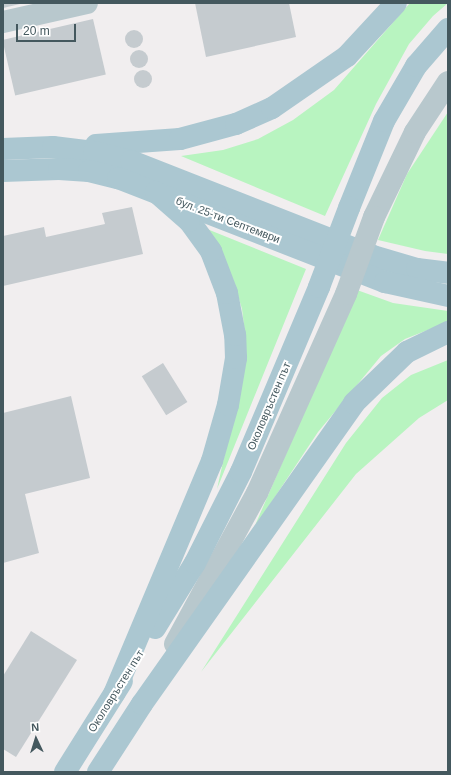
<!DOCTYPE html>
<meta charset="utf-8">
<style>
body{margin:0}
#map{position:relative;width:451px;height:775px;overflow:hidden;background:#f1eeef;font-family:Helvetica,sans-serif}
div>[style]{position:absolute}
.green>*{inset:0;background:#b8f4c0}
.building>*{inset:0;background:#c5cbcf;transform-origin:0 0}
.round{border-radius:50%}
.minor>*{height:22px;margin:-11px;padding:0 11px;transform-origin:11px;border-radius:11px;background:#b8c8cd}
.major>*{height:22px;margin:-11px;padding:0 11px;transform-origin:11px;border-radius:11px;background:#abc7d1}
.minor-bridge>*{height:22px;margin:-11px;padding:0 11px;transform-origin:11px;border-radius:11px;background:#b8c8cd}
.major-bridge>*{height:22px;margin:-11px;padding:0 11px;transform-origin:11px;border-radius:11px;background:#abc7d1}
span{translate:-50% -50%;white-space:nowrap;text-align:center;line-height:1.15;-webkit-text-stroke:4px #fff;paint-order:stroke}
.street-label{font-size:11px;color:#44585e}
.frame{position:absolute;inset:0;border:4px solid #44585e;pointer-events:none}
.north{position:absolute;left:16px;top:719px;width:40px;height:40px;-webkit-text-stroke:3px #fff;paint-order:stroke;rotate:356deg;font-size:11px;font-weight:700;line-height:16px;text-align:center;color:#44585e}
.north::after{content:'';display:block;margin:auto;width:14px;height:18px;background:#44585e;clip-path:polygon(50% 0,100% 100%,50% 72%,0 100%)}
.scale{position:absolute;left:16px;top:24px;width:60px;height:18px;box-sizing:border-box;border:2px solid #44585e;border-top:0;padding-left:5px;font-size:12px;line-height:14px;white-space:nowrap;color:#44585e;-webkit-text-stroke:3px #fff;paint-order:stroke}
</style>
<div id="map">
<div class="green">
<i style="clip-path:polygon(410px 3px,448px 3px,433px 16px,409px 44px,376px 104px,325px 216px,181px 156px,223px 150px,258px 139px,293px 120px,334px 90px)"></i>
<i style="clip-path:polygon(448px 112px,448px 254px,425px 251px,378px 240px,407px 174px)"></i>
<i style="clip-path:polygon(207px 229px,306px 269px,217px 489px,242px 376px,245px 334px,242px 309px,233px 279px)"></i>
<i style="clip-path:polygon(357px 290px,393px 303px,448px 311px,448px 322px,405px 339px,381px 356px,318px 432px,253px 530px)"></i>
<i style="clip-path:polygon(448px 360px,448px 400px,419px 418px,356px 474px,201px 672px,346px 443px,382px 398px,411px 375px)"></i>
</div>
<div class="building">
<i style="clip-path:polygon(3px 3px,20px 3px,20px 4px,3px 8px)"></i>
<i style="clip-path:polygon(195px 3px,289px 3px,296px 37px,206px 57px)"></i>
<i style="left:93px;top:19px;width:57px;height:93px;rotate:77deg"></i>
<i class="round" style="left:125px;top:30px;width:18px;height:18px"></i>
<i class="round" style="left:130px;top:50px;width:18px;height:18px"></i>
<i class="round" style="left:134px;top:70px;width:18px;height:18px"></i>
<i style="clip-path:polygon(132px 207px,143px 254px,3px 286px,3px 236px,44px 227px,46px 237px,105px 224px,102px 213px)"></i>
<i style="left:163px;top:363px;width:46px;height:25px;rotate:58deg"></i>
<i style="clip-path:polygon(71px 396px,90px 478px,25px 494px,39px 553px,3px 563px,3px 413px)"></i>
<i style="clip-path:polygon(31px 631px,77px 660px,16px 757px,3px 749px,3px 676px)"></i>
</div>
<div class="minor">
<i style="left:3px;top:22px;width:86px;rotate:-12.7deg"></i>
<i style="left:374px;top:217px;width:94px;rotate:-64.2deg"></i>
<i style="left:415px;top:132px;width:60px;rotate:-56.6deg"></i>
<i style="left:175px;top:644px;width:172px;rotate:-61.5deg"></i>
<i style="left:257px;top:493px;width:218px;rotate:-65.9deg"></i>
</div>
<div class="major">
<i style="left:96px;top:145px;width:84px;rotate:-4.1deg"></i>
<i style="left:180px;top:139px;width:58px;rotate:-15deg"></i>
<i style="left:236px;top:124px;width:39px;rotate:-24deg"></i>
<i style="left:272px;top:108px;width:91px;rotate:-34.7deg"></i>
<i style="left:347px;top:56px;width:72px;rotate:-47.2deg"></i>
<i style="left:3px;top:149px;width:50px;rotate:-2.3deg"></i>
<i style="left:53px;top:147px;width:41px;rotate:7deg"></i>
<i style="left:94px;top:152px;width:38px;rotate:14deg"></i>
<i style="left:131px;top:161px;width:260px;rotate:21.4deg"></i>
<i style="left:373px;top:256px;width:46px;rotate:16.5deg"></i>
<i style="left:417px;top:269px;width:31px;rotate:7deg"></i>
<i style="left:3px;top:171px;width:56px;rotate:-2deg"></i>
<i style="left:59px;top:169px;width:30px;rotate:4deg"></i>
<i style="left:89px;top:171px;width:30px;rotate:14deg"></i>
<i style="left:118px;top:178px;width:287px;rotate:21.3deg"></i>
<i style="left:385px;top:282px;width:65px;rotate:12.5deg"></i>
<i style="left:349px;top:208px;width:94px;rotate:-68.1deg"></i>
<i style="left:384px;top:121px;width:64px;rotate:-59.8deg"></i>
<i style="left:416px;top:66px;width:49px;rotate:-49.1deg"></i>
<i style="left:155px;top:628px;width:76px;rotate:-58.4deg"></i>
<i style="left:195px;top:563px;width:102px;rotate:-63.2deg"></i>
<i style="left:241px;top:472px;width:201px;rotate:-67.1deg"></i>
<i style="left:114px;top:694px;width:253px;rotate:-67.2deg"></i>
<i style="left:212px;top:461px;width:58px;rotate:-74.1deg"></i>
<i style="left:228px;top:405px;width:48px;rotate:-80.3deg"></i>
<i style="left:236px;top:358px;width:23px;rotate:-92deg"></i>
<i style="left:235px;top:335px;width:43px;rotate:-100.8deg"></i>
<i style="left:227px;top:293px;width:45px;rotate:-110.9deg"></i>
<i style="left:211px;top:251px;width:37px;rotate:-126deg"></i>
<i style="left:189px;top:221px;width:44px;rotate:-138.7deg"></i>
<i style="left:65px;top:772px;width:107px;rotate:-57.9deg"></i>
<i style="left:98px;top:772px;width:81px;rotate:-57.1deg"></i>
<i style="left:142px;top:704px;width:368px;rotate:-54.8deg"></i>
<i style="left:354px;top:403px;width:74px;rotate:-43.9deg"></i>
<i style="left:407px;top:352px;width:46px;rotate:-26deg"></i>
</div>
<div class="minor-bridge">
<i style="left:346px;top:294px;width:82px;rotate:-70deg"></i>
</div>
<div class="major-bridge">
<i style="left:319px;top:287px;width:85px;rotate:-69.2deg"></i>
</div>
<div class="street-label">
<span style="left:228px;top:220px;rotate:21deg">бул. 25-ти Септември</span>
<span style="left:269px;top:406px;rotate:-67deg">Околовръстен път</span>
<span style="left:116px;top:691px;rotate:-58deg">Околовръстен път</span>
</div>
<div class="frame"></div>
<div class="north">N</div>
<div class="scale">20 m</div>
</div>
